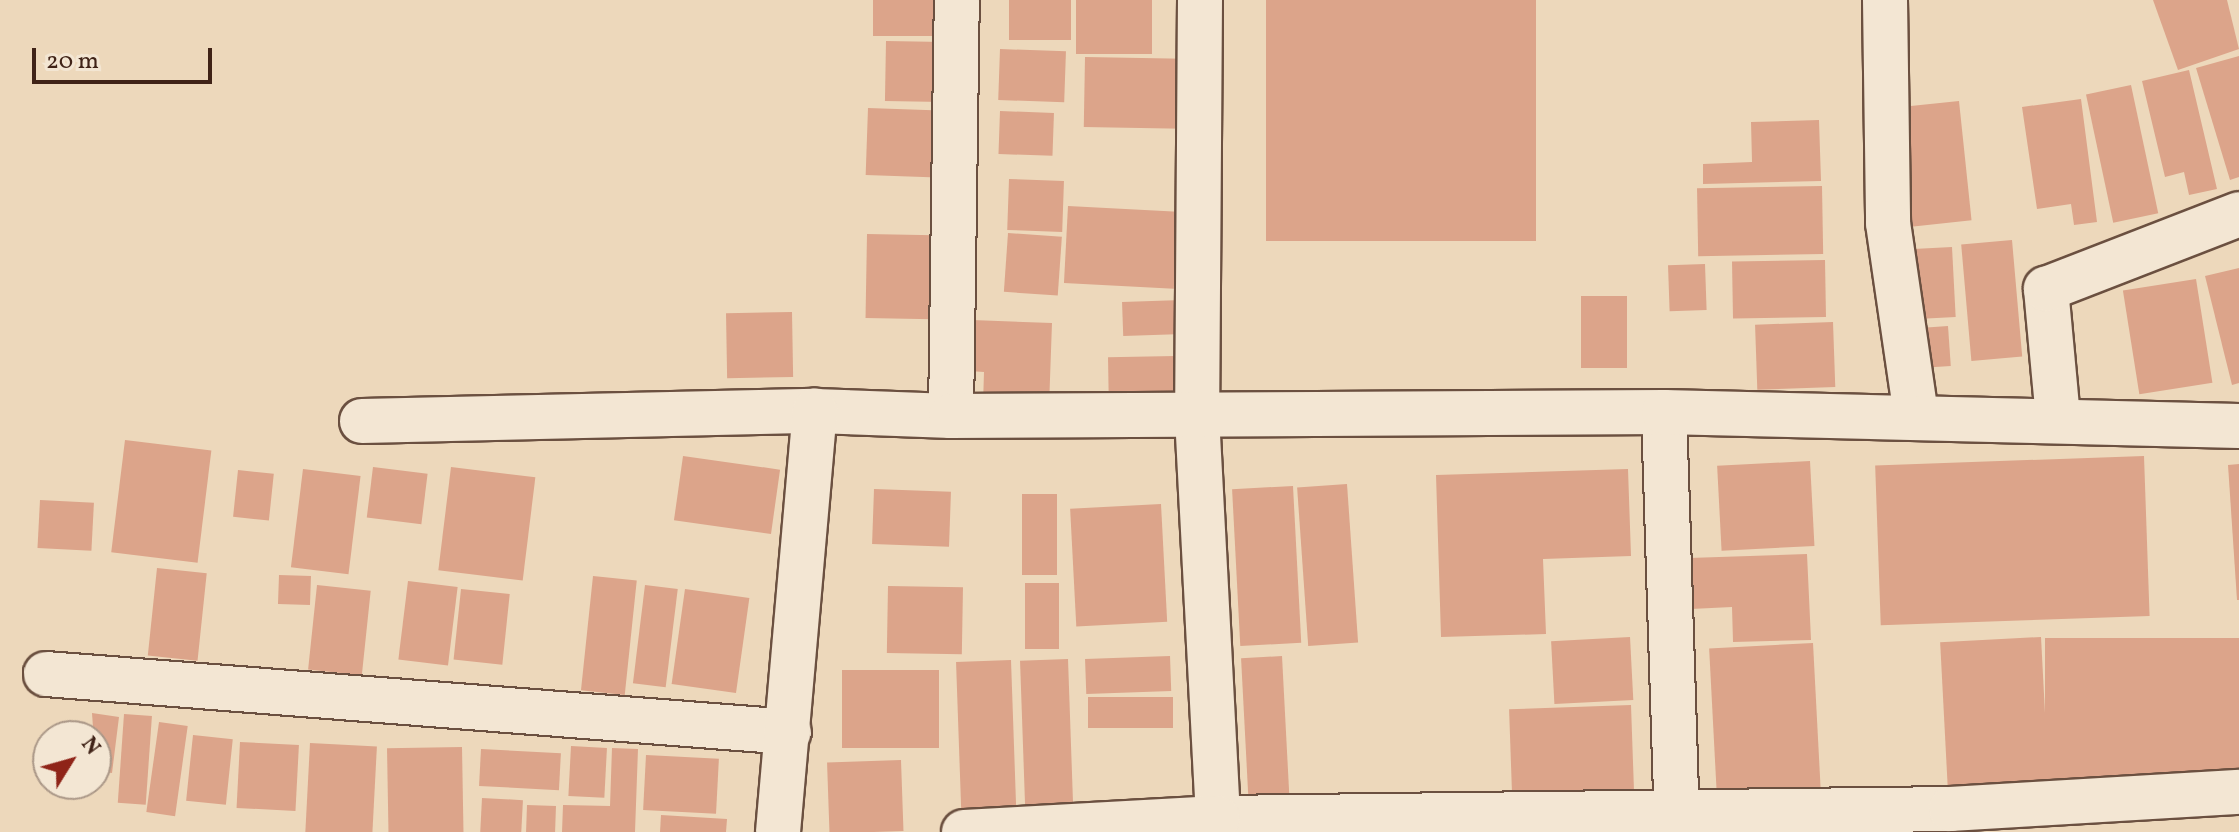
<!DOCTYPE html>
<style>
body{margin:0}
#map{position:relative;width:2239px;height:832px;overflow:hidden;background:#edd8bb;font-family:Vollkorn,serif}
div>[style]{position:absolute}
.building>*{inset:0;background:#dca48a;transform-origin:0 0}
.roads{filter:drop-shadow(2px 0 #6b5040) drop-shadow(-2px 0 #6b5040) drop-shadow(0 2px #6b5040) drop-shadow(0 -2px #6b5040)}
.minor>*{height:44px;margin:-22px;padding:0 22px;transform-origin:22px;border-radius:22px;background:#f3e6d3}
span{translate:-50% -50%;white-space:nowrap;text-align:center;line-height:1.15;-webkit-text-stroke:6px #f3e6d3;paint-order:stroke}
.north{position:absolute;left:32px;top:720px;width:80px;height:80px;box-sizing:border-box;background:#f3e6d3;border:2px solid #ab9888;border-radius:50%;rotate:53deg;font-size:22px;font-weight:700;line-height:32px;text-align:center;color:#402317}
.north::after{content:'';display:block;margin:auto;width:28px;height:36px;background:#8f2418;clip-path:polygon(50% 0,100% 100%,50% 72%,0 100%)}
.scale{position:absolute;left:32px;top:48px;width:180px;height:36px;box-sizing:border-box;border:4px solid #402317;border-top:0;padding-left:10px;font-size:24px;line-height:28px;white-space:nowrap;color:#402317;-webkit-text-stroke:6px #f3e6d3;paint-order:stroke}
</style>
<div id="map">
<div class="building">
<i style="left:873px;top:0;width:73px;height:36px"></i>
<i style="left:1009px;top:0;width:62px;height:40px"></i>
<i style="left:1076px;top:0;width:76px;height:54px"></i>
<i style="left:1266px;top:0;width:270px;height:241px"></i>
<i style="clip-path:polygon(2153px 0,2227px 0,2239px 49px,2178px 70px)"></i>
<i style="left:886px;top:41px;width:58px;height:60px;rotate:1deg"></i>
<i style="left:1000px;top:49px;width:66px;height:51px;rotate:2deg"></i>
<i style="clip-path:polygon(2239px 56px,2239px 177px,2230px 180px,2196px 68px)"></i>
<i style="left:1085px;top:57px;width:99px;height:70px;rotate:1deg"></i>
<i style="clip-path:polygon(2189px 70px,2217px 189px,2189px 195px,2184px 172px,2165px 177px,2142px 81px)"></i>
<i style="left:2131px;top:85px;width:131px;height:46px;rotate:78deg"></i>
<i style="clip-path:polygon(2081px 99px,2097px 222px,2074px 225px,2071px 204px,2037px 209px,2022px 107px)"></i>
<i style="left:1959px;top:101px;width:120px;height:63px;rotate:84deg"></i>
<i style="left:868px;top:108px;width:72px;height:67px;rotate:2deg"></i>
<i style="left:1000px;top:111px;width:54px;height:43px;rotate:2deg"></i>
<i style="clip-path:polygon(1819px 120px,1821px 181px,1703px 184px,1703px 164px,1752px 162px,1751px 122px)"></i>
<i style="left:1009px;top:179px;width:55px;height:51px;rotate:2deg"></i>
<i style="left:1822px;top:186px;width:68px;height:125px;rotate:89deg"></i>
<i style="left:1068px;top:206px;width:110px;height:77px;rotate:3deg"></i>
<i style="left:1008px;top:233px;width:54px;height:59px;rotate:4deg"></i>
<i style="left:867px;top:234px;width:81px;height:84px;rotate:1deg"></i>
<i style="left:2012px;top:240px;width:117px;height:51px;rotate:85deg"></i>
<i style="left:1952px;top:247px;width:70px;height:53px;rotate:87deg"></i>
<i style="left:1825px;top:260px;width:57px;height:93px;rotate:89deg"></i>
<i style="left:1705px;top:264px;width:46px;height:37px;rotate:88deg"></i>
<i style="clip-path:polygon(2239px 268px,2239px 383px,2232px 385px,2205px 276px)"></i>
<i style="left:2196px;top:279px;width:105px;height:74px;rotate:81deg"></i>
<i style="left:1581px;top:296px;width:46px;height:72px"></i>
<i style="left:1182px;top:300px;width:34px;height:60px;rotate:88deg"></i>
<i style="left:792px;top:312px;width:65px;height:66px;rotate:89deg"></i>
<i style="clip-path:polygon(972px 320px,1052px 323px,1049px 407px,983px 404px,984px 372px,969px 371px)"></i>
<i style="left:1833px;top:322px;width:65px;height:78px;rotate:88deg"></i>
<i style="left:1948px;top:326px;width:40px;height:39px;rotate:86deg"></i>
<i style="left:1175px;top:356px;width:43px;height:67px;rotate:89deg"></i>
<i style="left:125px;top:440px;width:87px;height:113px;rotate:7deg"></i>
<i style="left:683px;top:456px;width:98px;height:65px;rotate:8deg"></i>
<i style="left:2144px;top:456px;width:160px;height:269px;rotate:88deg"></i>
<i style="left:1810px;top:461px;width:85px;height:93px;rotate:87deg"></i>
<i style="clip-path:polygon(2239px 464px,2239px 600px,2237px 600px,2228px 465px)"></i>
<i style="left:373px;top:467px;width:55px;height:51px;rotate:7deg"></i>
<i style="left:451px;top:467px;width:85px;height:104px;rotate:7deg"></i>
<i style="left:303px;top:469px;width:58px;height:99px;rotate:7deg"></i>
<i style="clip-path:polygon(1628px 469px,1631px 556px,1543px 559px,1546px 634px,1441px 637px,1436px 475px)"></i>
<i style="left:238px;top:470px;width:36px;height:47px;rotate:6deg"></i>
<i style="left:1347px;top:484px;width:159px;height:50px;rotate:86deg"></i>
<i style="left:1293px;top:486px;width:157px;height:61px;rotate:87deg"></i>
<i style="left:874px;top:489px;width:77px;height:55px;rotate:2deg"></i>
<i style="left:1022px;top:494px;width:35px;height:81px"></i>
<i style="left:40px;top:500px;width:54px;height:48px;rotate:3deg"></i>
<i style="left:1161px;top:504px;width:118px;height:91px;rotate:87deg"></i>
<i style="clip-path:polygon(1807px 554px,1811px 640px,1733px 642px,1732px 607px,1691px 609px,1689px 558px)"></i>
<i style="left:157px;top:568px;width:50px;height:88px;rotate:6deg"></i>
<i style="left:279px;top:575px;width:32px;height:29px;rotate:2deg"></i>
<i style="left:593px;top:576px;width:44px;height:115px;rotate:6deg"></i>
<i style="left:408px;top:581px;width:50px;height:79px;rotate:7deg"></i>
<i style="left:1025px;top:583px;width:34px;height:66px"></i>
<i style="left:317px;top:585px;width:54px;height:85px;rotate:6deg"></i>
<i style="left:645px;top:585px;width:33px;height:99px;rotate:7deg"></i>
<i style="left:888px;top:586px;width:75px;height:67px;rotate:1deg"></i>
<i style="left:461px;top:589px;width:49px;height:71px;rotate:6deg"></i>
<i style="left:685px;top:589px;width:65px;height:96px;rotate:8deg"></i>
<i style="left:1630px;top:637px;width:63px;height:79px;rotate:87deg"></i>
<i style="left:2041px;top:637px;width:149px;height:101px;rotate:87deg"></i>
<i style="left:2239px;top:638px;width:147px;height:194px;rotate:90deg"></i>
<i style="left:1813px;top:643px;width:151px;height:104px;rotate:87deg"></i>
<i style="left:1170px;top:656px;width:35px;height:85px;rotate:88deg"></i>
<i style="left:1282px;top:656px;width:152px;height:41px;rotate:87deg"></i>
<i style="left:1068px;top:659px;width:160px;height:48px;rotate:88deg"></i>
<i style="left:1011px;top:660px;width:154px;height:55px;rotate:88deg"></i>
<i style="left:939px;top:670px;width:78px;height:97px;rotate:90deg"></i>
<i style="left:1173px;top:697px;width:31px;height:85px;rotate:90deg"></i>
<i style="left:1631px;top:705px;width:100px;height:122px;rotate:88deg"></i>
<i style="clip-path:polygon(92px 713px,119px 717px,112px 773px,96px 771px)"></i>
<i style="left:124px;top:714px;width:28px;height:89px;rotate:4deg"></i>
<i style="left:159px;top:722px;width:29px;height:91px;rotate:8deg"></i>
<i style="left:193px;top:735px;width:40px;height:66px;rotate:6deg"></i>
<i style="left:240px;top:742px;width:59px;height:66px;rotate:3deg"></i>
<i style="left:310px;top:743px;width:67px;height:89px;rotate:3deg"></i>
<i style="left:571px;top:746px;width:36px;height:50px;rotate:3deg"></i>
<i style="left:462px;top:747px;width:85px;height:75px;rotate:89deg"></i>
<i style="clip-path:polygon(612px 748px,638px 749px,635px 832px,562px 832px,563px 805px,610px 806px)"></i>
<i style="left:481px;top:749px;width:80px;height:37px;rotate:3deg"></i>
<i style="left:646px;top:755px;width:73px;height:55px;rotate:3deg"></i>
<i style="left:901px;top:760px;width:71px;height:74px;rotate:88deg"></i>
<i style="left:482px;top:798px;width:41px;height:34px;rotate:3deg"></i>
<i style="left:527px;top:805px;width:29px;height:27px;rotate:2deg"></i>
<i style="clip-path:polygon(661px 815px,727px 819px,726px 832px,660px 832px)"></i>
</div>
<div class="roads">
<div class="minor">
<i style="left:1200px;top:0;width:416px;rotate:90.4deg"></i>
<i style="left:1197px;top:416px;width:403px;rotate:87deg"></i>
<i style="left:1218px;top:818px;width:733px;rotate:-0.7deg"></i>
<i style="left:1951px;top:809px;width:289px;rotate:-3.4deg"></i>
<i style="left:1885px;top:0;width:223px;rotate:89.2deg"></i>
<i style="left:1888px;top:223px;width:194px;rotate:81.7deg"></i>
<i style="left:1664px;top:412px;width:420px;rotate:88.2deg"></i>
<i style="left:951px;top:416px;width:416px;rotate:-89.2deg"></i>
<i style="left:2058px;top:418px;width:130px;rotate:-95.3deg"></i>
<i style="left:2046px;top:289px;width:207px;rotate:-21.2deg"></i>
<i style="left:362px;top:421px;width:453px;rotate:-1.3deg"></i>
<i style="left:815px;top:411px;width:136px;rotate:2.1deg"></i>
<i style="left:951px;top:416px;width:713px;rotate:-0.32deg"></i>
<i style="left:1664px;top:412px;width:575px;rotate:1.39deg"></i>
<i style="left:46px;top:674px;width:745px;rotate:4.46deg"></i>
<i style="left:778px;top:832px;width:423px;rotate:-85deg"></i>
<i style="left:964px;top:832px;width:254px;rotate:-3.2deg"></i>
</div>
</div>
<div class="north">N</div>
<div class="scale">20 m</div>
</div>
